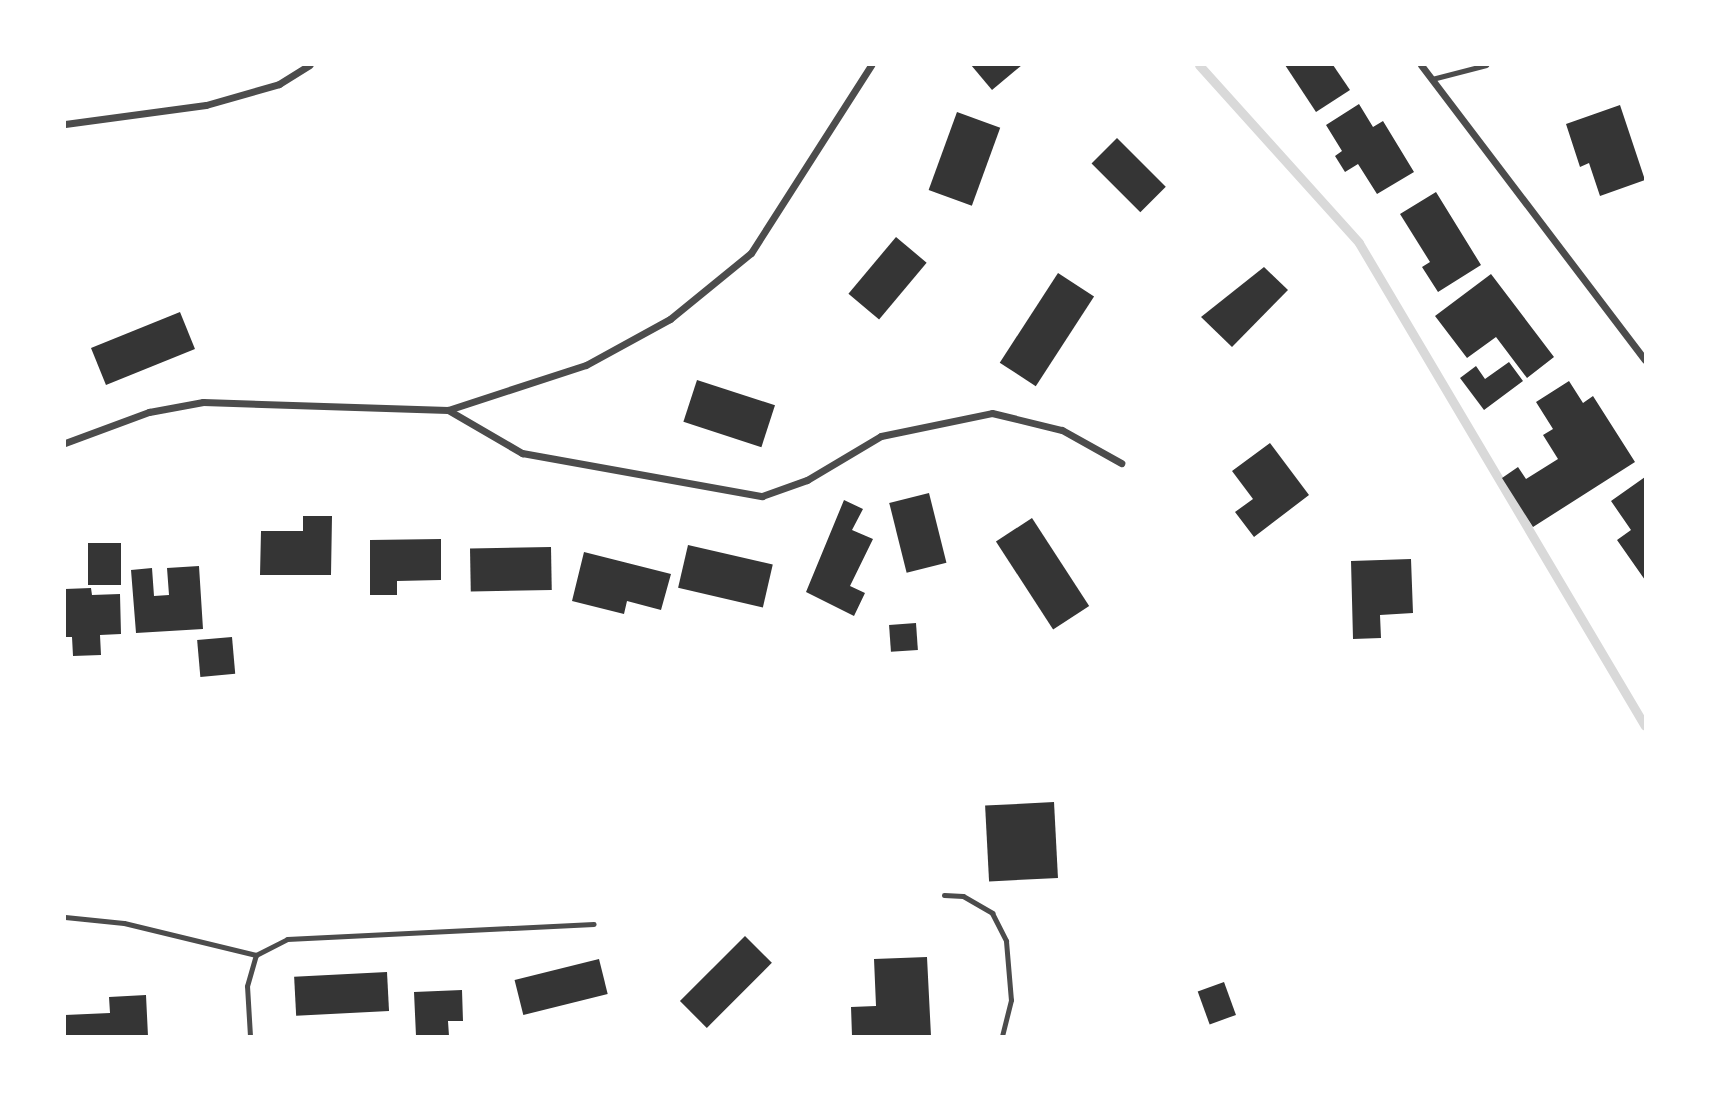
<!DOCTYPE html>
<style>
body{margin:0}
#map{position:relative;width:1710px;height:1101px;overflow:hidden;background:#fff;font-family:Bitter,serif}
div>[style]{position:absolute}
.stream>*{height:9px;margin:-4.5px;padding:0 4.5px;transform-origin:4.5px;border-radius:4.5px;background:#d9d9d9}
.building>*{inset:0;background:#353535;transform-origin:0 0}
.service>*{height:5px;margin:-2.5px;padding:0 2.5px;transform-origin:2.5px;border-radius:2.5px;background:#4c4c4c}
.minor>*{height:7px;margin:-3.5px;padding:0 3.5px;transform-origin:3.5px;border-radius:3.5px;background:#4c4c4c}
span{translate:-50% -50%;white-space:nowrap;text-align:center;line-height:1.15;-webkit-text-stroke:5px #fff;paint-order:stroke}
.frame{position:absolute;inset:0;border:66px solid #fff;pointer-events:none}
</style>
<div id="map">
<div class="stream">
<i style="left:1199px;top:65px;width:239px;rotate:48deg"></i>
<i style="left:1359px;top:243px;width:561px;rotate:59.37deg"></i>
</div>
<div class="building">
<i style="clip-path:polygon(971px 65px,1022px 65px,992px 90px)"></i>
<i style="clip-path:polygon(1285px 65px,1333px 65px,1350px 90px,1316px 112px)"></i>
<i style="clip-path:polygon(1359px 104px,1373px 127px,1383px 121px,1414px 172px,1377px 194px,1358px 164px,1345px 172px,1335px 156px,1342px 151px,1326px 125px)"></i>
<i style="clip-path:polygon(1620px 105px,1645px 180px,1600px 196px,1589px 163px,1580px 167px,1566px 124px)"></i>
<i style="left:957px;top:112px;width:46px;height:83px;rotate:20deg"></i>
<i style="left:1117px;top:138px;width:69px;height:36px;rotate:45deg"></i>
<i style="clip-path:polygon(1436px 192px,1481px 265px,1438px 292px,1422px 267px,1430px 262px,1400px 214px)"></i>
<i style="left:896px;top:237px;width:40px;height:74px;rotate:40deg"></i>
<i style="clip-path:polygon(1264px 267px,1288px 290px,1232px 347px,1201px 317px)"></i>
<i style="left:1058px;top:273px;width:43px;height:107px;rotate:33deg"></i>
<i style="clip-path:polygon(1491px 274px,1554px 357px,1527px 378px,1496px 337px,1467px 358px,1435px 316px)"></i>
<i style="left:180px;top:312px;width:40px;height:96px;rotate:68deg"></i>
<i style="clip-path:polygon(1509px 362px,1523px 381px,1484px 410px,1460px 378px,1476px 366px,1485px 379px)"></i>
<i style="left:697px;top:380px;width:82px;height:44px;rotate:18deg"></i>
<i style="clip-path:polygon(1569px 381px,1583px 403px,1593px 396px,1635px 462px,1533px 527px,1502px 478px,1518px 467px,1526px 479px,1558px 459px,1543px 435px,1553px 429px,1536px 402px)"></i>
<i style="clip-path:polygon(1270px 443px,1309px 495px,1254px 537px,1235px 512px,1253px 499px,1232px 471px)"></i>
<i style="clip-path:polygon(1645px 477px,1645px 580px,1617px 540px,1631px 530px,1611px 501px)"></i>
<i style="left:929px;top:493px;width:72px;height:41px;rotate:76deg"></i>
<i style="clip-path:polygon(844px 500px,863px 509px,852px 530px,873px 539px,850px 586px,865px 593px,854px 616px,806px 592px)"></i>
<i style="clip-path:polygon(303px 516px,332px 516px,331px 575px,260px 575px,261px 531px,303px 531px)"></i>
<i style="left:1032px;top:518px;width:105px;height:43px;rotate:57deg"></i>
<i style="clip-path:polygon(441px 539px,441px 580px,397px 581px,397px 595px,370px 595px,370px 540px)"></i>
<i style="left:88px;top:543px;width:33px;height:42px"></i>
<i style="left:688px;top:545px;width:87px;height:44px;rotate:13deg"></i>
<i style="left:551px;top:547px;width:43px;height:81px;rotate:89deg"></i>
<i style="clip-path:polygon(584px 552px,671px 574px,661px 610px,627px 601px,624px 614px,572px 601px)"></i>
<i style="clip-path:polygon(1411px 559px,1413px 613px,1380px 615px,1381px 638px,1353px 639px,1351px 561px)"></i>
<i style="clip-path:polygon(199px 566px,203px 629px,136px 633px,131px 570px,152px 568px,154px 596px,169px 595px,167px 568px)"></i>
<i style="clip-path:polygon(91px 588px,92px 595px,120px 594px,121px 634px,100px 635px,101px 655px,73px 656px,72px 637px,65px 637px,65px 589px)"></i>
<i style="left:916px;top:623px;width:27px;height:27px;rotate:86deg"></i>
<i style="left:232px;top:637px;width:37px;height:35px;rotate:85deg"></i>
<i style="left:1054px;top:802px;width:76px;height:69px;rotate:87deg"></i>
<i style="left:745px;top:936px;width:38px;height:92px;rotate:45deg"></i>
<i style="clip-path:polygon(927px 957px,931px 1036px,852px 1036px,851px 1007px,876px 1006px,874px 959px)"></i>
<i style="left:599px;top:959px;width:36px;height:87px;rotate:76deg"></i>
<i style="left:387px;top:972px;width:39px;height:93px;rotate:87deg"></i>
<i style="left:1224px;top:982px;width:35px;height:28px;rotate:70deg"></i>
<i style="clip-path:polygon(462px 990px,463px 1021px,448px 1021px,449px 1036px,416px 1036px,414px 992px)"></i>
<i style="clip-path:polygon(146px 995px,148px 1036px,65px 1036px,65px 1015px,110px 1013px,109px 997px)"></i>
</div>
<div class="service">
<i style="left:1432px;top:79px;width:56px;rotate:-14.5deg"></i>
<i style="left:944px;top:895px;width:19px;rotate:3deg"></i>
<i style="left:963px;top:896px;width:34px;rotate:30deg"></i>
<i style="left:992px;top:913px;width:31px;rotate:63deg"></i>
<i style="left:1006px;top:941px;width:59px;rotate:85.2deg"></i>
<i style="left:1011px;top:1000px;width:37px;rotate:104deg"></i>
<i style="left:65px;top:917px;width:59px;rotate:5.8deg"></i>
<i style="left:124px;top:923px;width:136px;rotate:13.6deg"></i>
<i style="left:250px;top:1036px;width:50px;rotate:-93.4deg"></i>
<i style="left:247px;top:986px;width:32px;rotate:-74deg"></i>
<i style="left:256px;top:955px;width:35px;rotate:-27deg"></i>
<i style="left:287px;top:939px;width:307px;rotate:-2.8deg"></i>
</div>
<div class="minor">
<i style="left:1421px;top:65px;width:370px;rotate:52.8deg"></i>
<i style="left:65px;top:124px;width:142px;rotate:-7.7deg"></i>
<i style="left:206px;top:105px;width:76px;rotate:-16deg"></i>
<i style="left:279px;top:84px;width:36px;rotate:-32deg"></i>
<i style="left:448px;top:410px;width:86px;rotate:30.2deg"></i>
<i style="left:522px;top:453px;width:244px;rotate:10.2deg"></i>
<i style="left:762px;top:496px;width:48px;rotate:-19.6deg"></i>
<i style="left:807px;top:480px;width:86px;rotate:-30.7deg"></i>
<i style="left:881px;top:436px;width:113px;rotate:-11.7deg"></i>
<i style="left:992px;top:413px;width:72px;rotate:13.7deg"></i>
<i style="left:1062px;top:430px;width:68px;rotate:29.2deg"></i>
<i style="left:65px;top:443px;width:90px;rotate:-20.3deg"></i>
<i style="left:149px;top:412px;width:55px;rotate:-10.5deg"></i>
<i style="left:203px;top:402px;width:245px;rotate:1.9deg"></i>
<i style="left:448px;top:410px;width:145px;rotate:-18.1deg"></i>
<i style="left:586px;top:365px;width:96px;rotate:-28.7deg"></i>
<i style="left:670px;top:319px;width:104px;rotate:-39.2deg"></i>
<i style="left:751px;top:253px;width:223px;rotate:-57.4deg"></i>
</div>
<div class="frame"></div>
</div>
